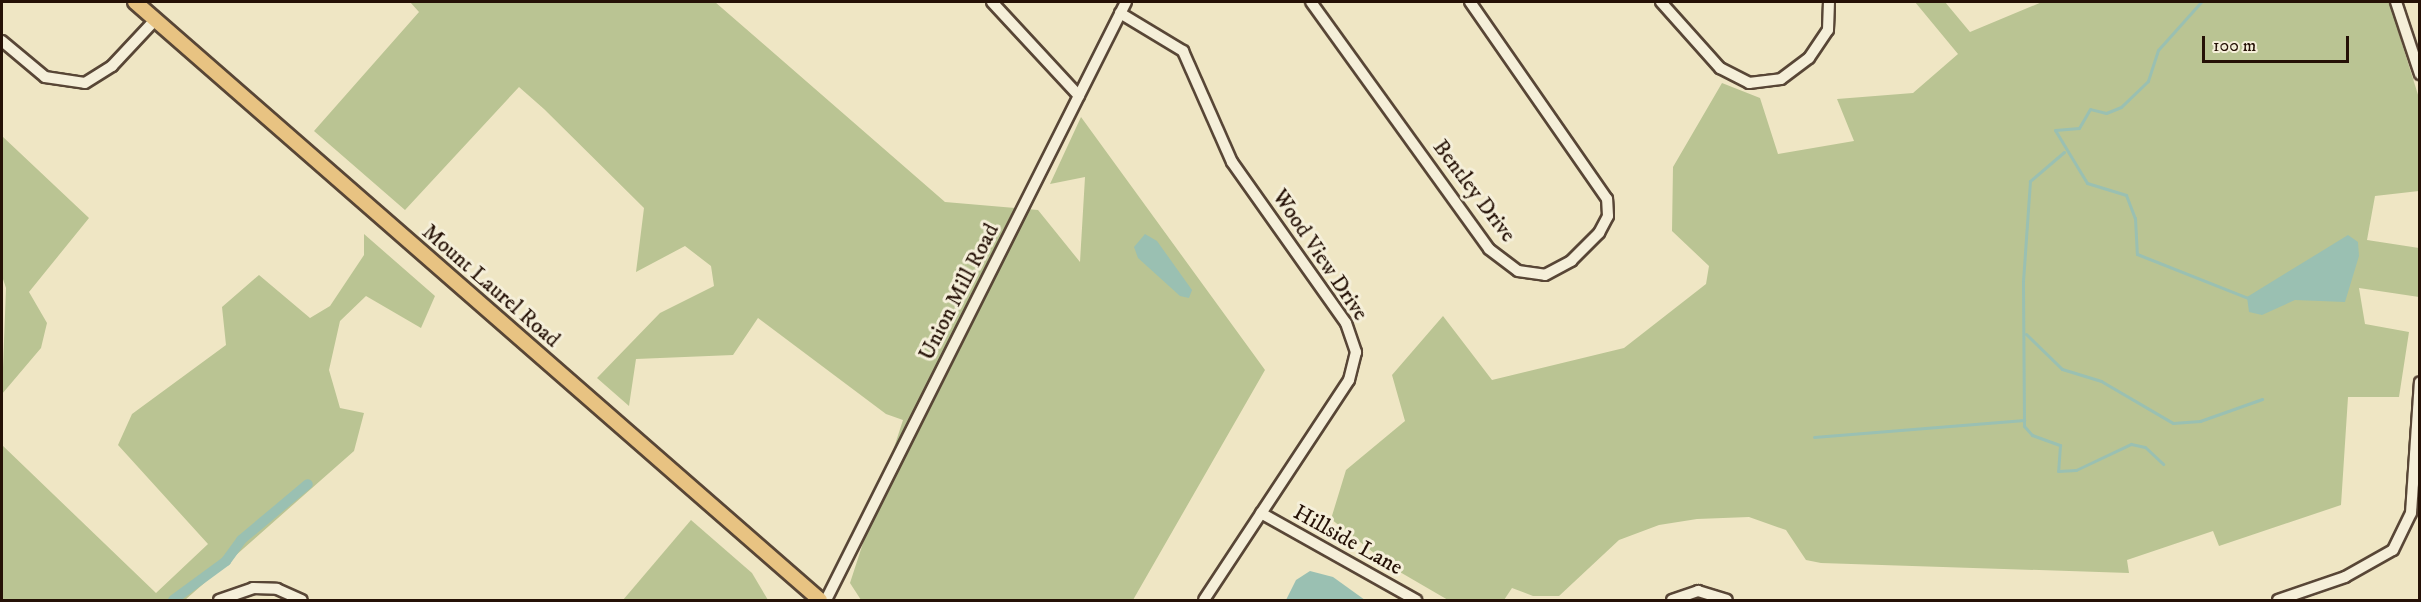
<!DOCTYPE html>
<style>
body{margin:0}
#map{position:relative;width:2421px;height:602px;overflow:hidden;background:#efe6c4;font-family:"IM FELL DW Pica",serif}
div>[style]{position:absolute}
.green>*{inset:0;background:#bac493}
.water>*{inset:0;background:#9ac0b2}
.stream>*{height:3px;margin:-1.5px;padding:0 1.5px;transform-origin:1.5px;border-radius:1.5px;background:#9ac0b2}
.canal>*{height:10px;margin:-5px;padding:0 5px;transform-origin:5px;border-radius:5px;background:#9ac0b2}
.roads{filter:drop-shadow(2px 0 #584636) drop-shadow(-2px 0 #584636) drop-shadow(0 2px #584636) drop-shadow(0 -2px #584636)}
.minor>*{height:10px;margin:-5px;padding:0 5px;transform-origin:5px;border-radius:5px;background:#f5efd9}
.major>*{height:14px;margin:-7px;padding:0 7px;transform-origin:7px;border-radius:7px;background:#e8c382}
span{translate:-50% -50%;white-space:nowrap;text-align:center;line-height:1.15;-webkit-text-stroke:6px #f5efd9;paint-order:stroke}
.street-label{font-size:22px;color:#251106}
.frame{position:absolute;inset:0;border:3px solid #251106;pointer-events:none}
.scale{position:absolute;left:2202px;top:36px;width:147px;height:27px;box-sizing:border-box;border:3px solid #251106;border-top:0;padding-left:8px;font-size:18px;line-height:21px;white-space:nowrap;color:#251106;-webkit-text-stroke:4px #f5efd9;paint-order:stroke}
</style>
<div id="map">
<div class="green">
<i style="clip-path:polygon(410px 2px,715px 2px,945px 202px,1038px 210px,1080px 262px,1085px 177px,1050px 184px,1081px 117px,1265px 370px,1133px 600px,861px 600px,850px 583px,903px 420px,886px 414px,758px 318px,733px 355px,636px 359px,629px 406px,597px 378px,660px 313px,714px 286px,711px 266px,685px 246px,636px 272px,644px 208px,544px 109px,519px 87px,405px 210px,314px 131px,419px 12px)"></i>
<i style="clip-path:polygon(1915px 2px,1945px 2px,1970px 32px,2042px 2px,2389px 2px,2419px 98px,2419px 191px,2375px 196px,2367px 240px,2419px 248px,2419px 297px,2359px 288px,2365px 324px,2409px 332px,2399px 397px,2348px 397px,2341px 505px,2219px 546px,2213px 531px,2127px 560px,2129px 573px,1821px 563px,1806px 560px,1786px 530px,1749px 517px,1697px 519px,1659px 525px,1619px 540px,1559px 596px,1533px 596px,1512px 588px,1504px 600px,1448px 600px,1393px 568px,1331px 519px,1346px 470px,1405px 421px,1392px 375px,1443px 316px,1492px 380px,1624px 348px,1706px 284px,1709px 266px,1672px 231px,1673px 167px,1722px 83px,1760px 98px,1778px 154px,1854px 141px,1837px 99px,1913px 93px,1958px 54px)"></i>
<i style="clip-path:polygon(2px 136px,89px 218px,29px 292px,47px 323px,41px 348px,2px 394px,6px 288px,2px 276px)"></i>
<i style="clip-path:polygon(364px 234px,435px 296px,421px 328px,366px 296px,340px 321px,329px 370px,340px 408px,364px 413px,354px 451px,185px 600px,2px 600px,2px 445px,156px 593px,208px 544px,118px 445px,132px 414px,226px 345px,222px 307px,259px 275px,310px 318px,330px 306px,364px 255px)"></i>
<i style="clip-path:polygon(691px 520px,752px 573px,768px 600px,623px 600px)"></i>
</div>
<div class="water">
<i style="clip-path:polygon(1145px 234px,1157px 241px,1192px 290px,1189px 298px,1180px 296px,1138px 258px,1134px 247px)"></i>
<i style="clip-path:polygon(2348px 235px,2358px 242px,2359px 256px,2345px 302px,2295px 300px,2262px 315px,2249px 312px,2247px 297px)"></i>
<i style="clip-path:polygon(1310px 571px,1333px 577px,1365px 600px,1286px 600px,1296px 580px)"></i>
</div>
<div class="stream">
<i style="left:2201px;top:2px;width:64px;rotate:131.9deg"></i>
<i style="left:2158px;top:50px;width:33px;rotate:108deg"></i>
<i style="left:2148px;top:81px;width:37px;rotate:136deg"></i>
<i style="left:2121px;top:107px;width:16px;rotate:158deg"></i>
<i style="left:2106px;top:113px;width:16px;rotate:-166deg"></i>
<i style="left:2090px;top:109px;width:22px;rotate:120deg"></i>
<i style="left:2079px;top:128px;width:24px;rotate:175deg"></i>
<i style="left:2055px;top:130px;width:62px;rotate:58.9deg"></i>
<i style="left:2087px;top:183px;width:41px;rotate:17.1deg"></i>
<i style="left:2126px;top:195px;width:25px;rotate:69deg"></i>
<i style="left:2135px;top:218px;width:36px;rotate:87deg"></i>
<i style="left:2137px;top:254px;width:119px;rotate:21.6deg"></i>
<i style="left:2064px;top:152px;width:45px;rotate:139.5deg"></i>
<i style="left:2030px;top:181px;width:101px;rotate:94deg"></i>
<i style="left:2023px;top:282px;width:144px;rotate:89.6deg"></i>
<i style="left:2024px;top:426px;width:12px;rotate:48deg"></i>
<i style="left:2032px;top:435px;width:30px;rotate:20deg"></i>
<i style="left:2060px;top:445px;width:26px;rotate:94deg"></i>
<i style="left:2058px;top:471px;width:18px;rotate:-3deg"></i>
<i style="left:2076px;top:470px;width:61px;rotate:-25.3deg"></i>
<i style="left:2131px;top:444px;width:14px;rotate:12deg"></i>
<i style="left:2145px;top:447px;width:25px;rotate:43deg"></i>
<i style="left:2026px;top:334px;width:50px;rotate:44.2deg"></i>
<i style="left:2062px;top:369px;width:41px;rotate:17.1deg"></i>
<i style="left:2101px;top:381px;width:83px;rotate:30.3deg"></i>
<i style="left:2173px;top:423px;width:27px;rotate:-4deg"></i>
<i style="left:2200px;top:421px;width:66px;rotate:-19.5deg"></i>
<i style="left:1814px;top:437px;width:211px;rotate:-4.6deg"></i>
</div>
<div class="canal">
<i style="left:173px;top:600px;width:66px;rotate:-36.3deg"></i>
<i style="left:226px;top:561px;width:26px;rotate:-54deg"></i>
<i style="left:241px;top:540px;width:87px;rotate:-39.9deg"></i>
</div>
<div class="roads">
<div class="minor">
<i style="left:992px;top:2px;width:128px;rotate:47.2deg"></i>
<i style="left:1311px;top:2px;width:304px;rotate:54.2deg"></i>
<i style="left:1489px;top:249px;width:36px;rotate:37deg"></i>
<i style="left:1518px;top:271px;width:27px;rotate:8deg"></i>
<i style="left:1545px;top:275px;width:30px;rotate:-28deg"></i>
<i style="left:1571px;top:261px;width:40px;rotate:-45deg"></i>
<i style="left:1599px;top:233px;width:19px;rotate:-62deg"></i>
<i style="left:1608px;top:216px;width:17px;rotate:-93deg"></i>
<i style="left:1607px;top:199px;width:240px;rotate:-124.8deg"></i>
<i style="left:1661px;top:2px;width:89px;rotate:48.2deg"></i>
<i style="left:1720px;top:68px;width:33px;rotate:27deg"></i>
<i style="left:1749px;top:83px;width:32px;rotate:-7deg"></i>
<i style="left:1781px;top:79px;width:35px;rotate:-37deg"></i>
<i style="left:1809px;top:58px;width:34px;rotate:-56deg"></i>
<i style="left:1828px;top:30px;width:28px;rotate:-88deg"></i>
<i style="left:2396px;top:2px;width:76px;rotate:71.6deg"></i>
<i style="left:1120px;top:13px;width:74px;rotate:31.1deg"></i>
<i style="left:1183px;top:51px;width:121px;rotate:66.2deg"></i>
<i style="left:1232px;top:162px;width:197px;rotate:54.7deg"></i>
<i style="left:1346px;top:323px;width:31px;rotate:71deg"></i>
<i style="left:1356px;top:352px;width:29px;rotate:104deg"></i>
<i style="left:1349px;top:380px;width:263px;rotate:123.4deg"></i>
<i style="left:2px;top:41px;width:56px;rotate:39.9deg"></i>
<i style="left:45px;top:77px;width:40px;rotate:8.5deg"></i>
<i style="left:85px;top:83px;width:32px;rotate:-32deg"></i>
<i style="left:112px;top:66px;width:64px;rotate:-46.9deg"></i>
<i style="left:1261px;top:513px;width:178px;rotate:29.3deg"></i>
<i style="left:219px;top:600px;width:36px;rotate:-19deg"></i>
<i style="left:253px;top:588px;width:24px;rotate:2deg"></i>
<i style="left:277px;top:589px;width:27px;rotate:24deg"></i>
<i style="left:826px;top:600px;width:669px;rotate:-63.36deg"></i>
<i style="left:1672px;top:600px;width:28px;rotate:-19deg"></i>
<i style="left:1698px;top:591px;width:30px;rotate:17deg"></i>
<i style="left:2278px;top:600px;width:71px;rotate:-18.9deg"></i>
<i style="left:2345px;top:577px;width:55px;rotate:-29.4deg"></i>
<i style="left:2393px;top:550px;width:41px;rotate:-64.1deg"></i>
<i style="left:2411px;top:513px;width:131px;rotate:-86.1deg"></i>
</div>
<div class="major">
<i style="left:135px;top:2px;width:909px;rotate:41.12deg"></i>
</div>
</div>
<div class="street-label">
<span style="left:1474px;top:191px;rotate:53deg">Bentley Drive</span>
<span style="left:1320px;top:255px;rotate:56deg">Wood View Drive</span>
<span style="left:491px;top:286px;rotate:41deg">Mount Laurel Road</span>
<span style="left:959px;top:292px;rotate:-63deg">Union Mill Road</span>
<span style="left:1348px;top:540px;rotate:29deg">Hillside Lane</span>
</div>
<div class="frame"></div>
<div class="scale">100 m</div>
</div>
